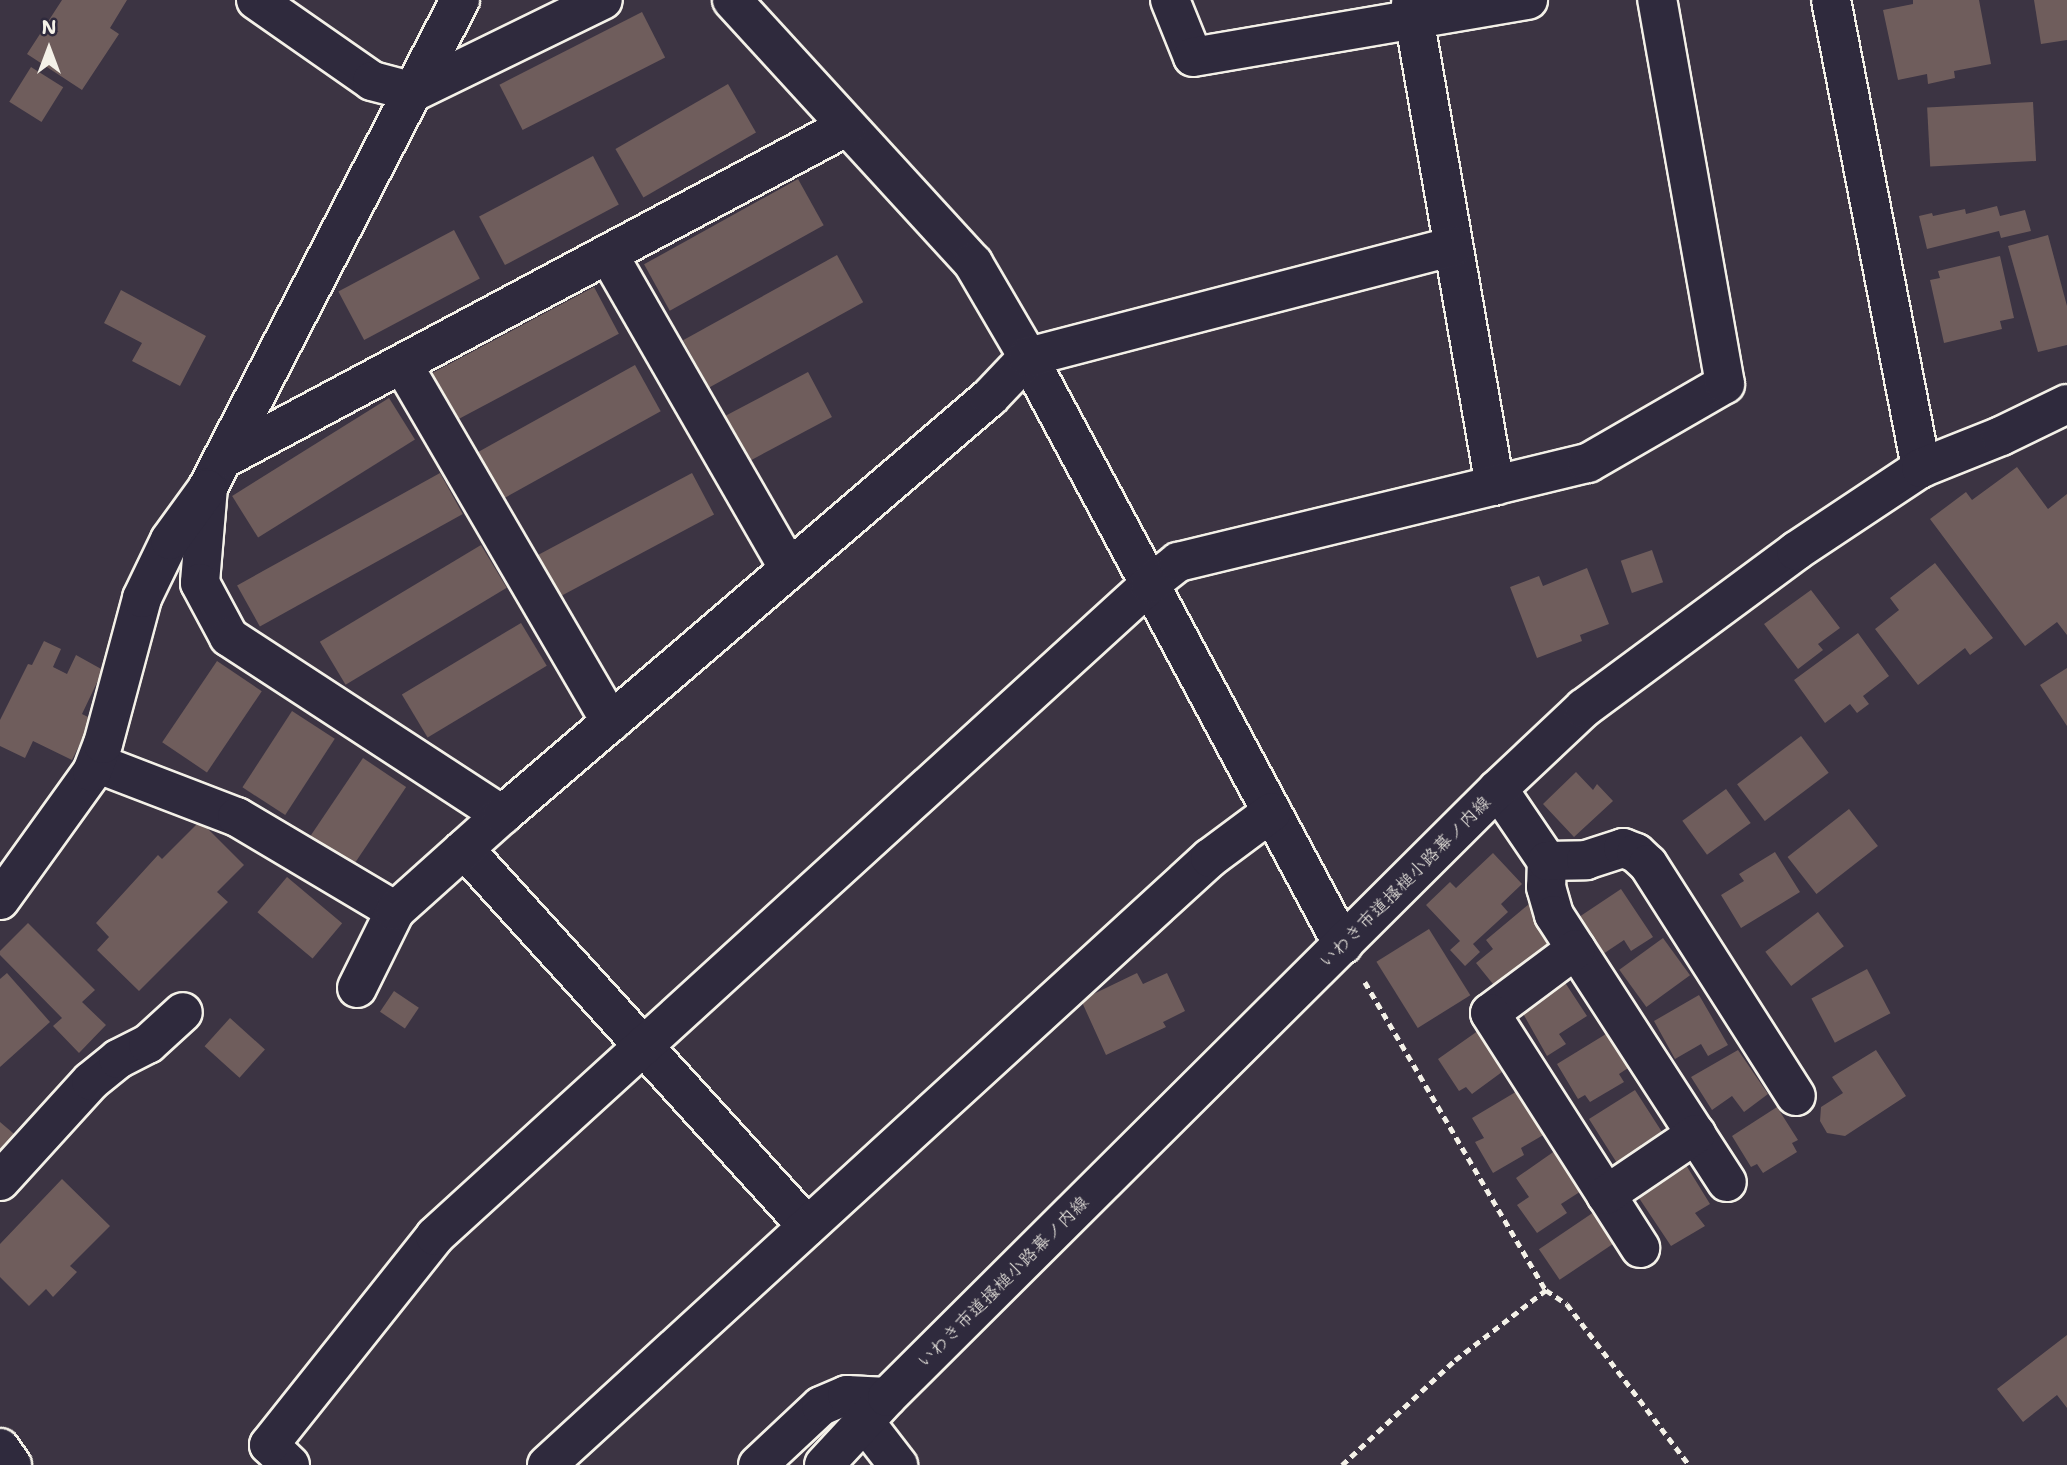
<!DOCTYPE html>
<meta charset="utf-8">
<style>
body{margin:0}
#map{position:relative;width:2067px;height:1465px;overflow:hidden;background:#3c3443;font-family:"Shantell Sans","Klee One",sans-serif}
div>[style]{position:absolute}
.building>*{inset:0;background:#6f5d5c;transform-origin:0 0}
.path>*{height:4.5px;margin-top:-2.25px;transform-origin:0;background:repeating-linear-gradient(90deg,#f4f1e8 0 7px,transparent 0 12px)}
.roads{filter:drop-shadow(2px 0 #f4f1e8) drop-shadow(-2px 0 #f4f1e8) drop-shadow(0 2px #f4f1e8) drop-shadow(0 -2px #f4f1e8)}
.minor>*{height:38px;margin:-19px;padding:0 19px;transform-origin:19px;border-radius:19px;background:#2f2a3d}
span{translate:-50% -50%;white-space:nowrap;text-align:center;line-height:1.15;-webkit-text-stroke:7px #2f2a3d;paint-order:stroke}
.street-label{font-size:18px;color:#f4f1e8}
.north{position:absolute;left:14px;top:14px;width:70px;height:70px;-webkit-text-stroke:5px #2f2a3d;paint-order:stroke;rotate:0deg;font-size:19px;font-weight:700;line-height:28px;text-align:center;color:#f4f1e8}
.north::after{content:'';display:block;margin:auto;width:24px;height:32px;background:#f4f1e8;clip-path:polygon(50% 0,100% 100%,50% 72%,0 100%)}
</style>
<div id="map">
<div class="building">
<i style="clip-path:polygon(62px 0,127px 0,110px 28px,119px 34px,82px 90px,27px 54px)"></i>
<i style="clip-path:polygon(1913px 0,1979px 0,1991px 64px,1954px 71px,1955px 78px,1928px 84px,1927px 74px,1898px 80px,1883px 10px,1913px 4px)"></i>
<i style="clip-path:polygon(2034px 0,2067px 0,2067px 40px,2041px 44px)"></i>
<i style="left:642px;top:12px;width:51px;height:160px;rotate:63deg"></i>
<i style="left:31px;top:67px;width:38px;height:41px;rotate:32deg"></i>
<i style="left:728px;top:84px;width:56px;height:130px;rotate:60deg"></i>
<i style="left:2033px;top:102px;width:59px;height:106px;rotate:87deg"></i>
<i style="left:593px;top:156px;width:55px;height:129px;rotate:62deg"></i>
<i style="left:798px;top:179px;width:53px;height:176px;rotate:61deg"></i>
<i style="clip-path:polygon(1997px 206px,2000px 216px,2025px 210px,2031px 231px,2001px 238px,1999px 231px,1927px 249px,1919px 216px,1932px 213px,1933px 216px,1965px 209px,1966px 214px)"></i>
<i style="left:454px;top:230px;width:55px;height:131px;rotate:62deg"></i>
<i style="clip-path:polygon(2048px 235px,2067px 306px,2067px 345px,2038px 352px,2008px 246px)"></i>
<i style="left:837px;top:255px;width:54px;height:176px;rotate:61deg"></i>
<i style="clip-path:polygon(2000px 256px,2014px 318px,2000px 321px,2002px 329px,1944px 343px,1930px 280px,1940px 278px,1938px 271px)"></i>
<i style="left:594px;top:287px;width:53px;height:190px;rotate:62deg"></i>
<i style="clip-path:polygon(121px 290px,206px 336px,180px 386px,132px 361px,142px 343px,104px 323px)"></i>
<i style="left:635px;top:365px;width:53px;height:188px;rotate:61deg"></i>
<i style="left:808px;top:372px;width:51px;height:95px;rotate:62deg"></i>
<i style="left:389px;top:398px;width:49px;height:185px;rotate:58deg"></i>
<i style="clip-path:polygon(2017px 467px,2048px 509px,2067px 494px,2067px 635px,2057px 622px,2025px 646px,1930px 519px,1966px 492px,1972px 500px)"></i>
<i style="left:440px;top:473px;width:47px;height:232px;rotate:61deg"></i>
<i style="left:692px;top:473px;width:47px;height:184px;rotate:62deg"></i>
<i style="left:481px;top:545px;width:50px;height:188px;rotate:59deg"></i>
<i style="left:1652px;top:550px;width:34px;height:33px;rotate:71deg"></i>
<i style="clip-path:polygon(1935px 563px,1993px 638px,1970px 655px,1965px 648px,1918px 685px,1875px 629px,1899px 610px,1890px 598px)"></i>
<i style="clip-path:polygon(1587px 568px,1609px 624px,1580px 635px,1582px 641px,1537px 658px,1510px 587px,1539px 576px,1543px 586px)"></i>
<i style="clip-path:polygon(1811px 590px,1840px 628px,1818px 644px,1823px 650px,1798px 669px,1764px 624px)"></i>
<i style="left:521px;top:623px;width:50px;height:139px;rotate:59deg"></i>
<i style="clip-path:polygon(1858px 633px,1889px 676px,1863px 696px,1869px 704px,1857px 713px,1850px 704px,1825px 723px,1794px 680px)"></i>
<i style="clip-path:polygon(44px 641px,61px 649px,53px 667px,67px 674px,76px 655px,103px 670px,82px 714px,92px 719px,72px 760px,33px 741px,25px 758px,0 746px,0 720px,28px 664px,32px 665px)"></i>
<i style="left:217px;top:661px;width:54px;height:98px;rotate:34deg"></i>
<i style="clip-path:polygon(2067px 668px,2067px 726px,2040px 685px)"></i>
<i style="left:292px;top:711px;width:51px;height:91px;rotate:33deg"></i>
<i style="left:1801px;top:736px;width:46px;height:80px;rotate:53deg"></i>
<i style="left:363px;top:758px;width:52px;height:100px;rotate:34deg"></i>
<i style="clip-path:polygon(1576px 772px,1593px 790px,1597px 784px,1613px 801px,1574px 837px,1543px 804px)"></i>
<i style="left:1726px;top:789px;width:42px;height:54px;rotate:54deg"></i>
<i style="left:1849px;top:809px;width:47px;height:78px;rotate:52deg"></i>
<i style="clip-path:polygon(200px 821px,244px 865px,217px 892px,228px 902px,139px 991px,97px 950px,109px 937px,96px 923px,158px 855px,162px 859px)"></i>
<i style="clip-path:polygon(1775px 852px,1800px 892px,1741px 928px,1721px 895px,1744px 881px,1739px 874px)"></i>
<i style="clip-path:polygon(1493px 853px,1522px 884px,1501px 904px,1508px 912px,1473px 944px,1480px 952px,1465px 966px,1450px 950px,1460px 941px,1426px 905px,1450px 882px,1456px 888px)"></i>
<i style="left:287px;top:877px;width:72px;height:46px;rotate:40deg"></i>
<i style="clip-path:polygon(1621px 889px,1653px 937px,1631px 951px,1624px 940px,1603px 954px,1579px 917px)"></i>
<i style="clip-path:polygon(1529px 904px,1557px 938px,1497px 989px,1476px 963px,1493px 949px,1486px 940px)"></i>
<i style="left:1818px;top:912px;width:43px;height:66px;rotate:53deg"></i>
<i style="clip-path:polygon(28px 923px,95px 990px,82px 1002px,106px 1025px,79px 1053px,53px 1026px,62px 1018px,0 955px,0 951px)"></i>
<i style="left:1429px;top:929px;width:78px;height:62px;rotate:58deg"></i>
<i style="left:1663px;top:938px;width:46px;height:54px;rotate:54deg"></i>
<i style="left:1867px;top:969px;width:50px;height:63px;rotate:62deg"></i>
<i style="clip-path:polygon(7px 973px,50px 1022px,0 1067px,0 979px)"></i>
<i style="clip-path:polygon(1137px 973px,1143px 984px,1167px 973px,1185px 1011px,1163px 1022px,1166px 1027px,1106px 1055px,1081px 1000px)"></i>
<i style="clip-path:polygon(1564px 981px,1587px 1016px,1559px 1034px,1566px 1044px,1547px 1056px,1521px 1010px)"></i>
<i style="left:394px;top:991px;width:30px;height:25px;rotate:34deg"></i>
<i style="clip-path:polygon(1699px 995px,1728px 1045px,1708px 1056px,1701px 1044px,1675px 1059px,1654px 1021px)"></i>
<i style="left:230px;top:1018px;width:47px;height:38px;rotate:42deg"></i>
<i style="clip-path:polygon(1482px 1028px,1504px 1061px,1498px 1065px,1502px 1072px,1472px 1094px,1466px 1087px,1459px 1091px,1438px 1059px)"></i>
<i style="clip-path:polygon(1606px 1034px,1628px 1068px,1619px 1074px,1624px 1082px,1590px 1102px,1585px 1095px,1578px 1099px,1557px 1064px)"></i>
<i style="clip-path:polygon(1738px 1050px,1768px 1094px,1744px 1112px,1732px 1096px,1712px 1110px,1691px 1077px)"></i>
<i style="clip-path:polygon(1876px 1050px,1906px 1096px,1845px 1136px,1827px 1133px,1820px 1121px,1821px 1107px,1843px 1093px,1832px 1077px)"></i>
<i style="clip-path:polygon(1519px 1090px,1545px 1134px,1521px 1148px,1524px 1155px,1493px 1173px,1475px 1142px,1484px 1138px,1472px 1118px)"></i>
<i style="clip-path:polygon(1635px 1090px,1662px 1132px,1641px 1145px,1647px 1155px,1622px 1171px,1589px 1119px)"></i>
<i style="clip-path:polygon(1777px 1107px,1798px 1140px,1792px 1143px,1797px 1152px,1763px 1173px,1757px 1164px,1751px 1167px,1732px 1136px)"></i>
<i style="clip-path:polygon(0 1122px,20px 1139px,0 1161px)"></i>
<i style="clip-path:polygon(1559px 1148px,1586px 1188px,1561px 1204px,1567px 1213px,1537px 1233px,1517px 1205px,1529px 1197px,1516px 1178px)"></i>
<i style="clip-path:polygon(1686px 1165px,1710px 1204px,1695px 1213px,1705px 1226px,1671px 1246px,1637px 1195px)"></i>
<i style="clip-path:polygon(62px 1179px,110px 1226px,70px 1266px,77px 1272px,53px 1297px,46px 1289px,29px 1306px,0 1277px,0 1244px)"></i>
<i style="left:1597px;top:1210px;width:37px;height:70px;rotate:56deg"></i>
<i style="clip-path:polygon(2067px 1335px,2067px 1408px,2057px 1395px,2023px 1422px,1997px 1389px)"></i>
</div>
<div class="path">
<i style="left:1365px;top:982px;width:357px;rotate:59.6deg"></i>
<i style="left:1546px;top:1290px;width:25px;rotate:34deg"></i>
<i style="left:1567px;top:1304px;width:202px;rotate:52.8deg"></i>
<i style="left:1342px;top:1465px;width:154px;rotate:-42.9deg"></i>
<i style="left:1455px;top:1360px;width:115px;rotate:-37.6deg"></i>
</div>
<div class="roads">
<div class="minor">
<i style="left:256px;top:0;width:141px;rotate:34.9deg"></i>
<i style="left:372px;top:81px;width:43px;rotate:14.7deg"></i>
<i style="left:414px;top:92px;width:210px;rotate:-26deg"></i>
<i style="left:460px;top:0;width:548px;rotate:117.36deg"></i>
<i style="left:208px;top:487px;width:96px;rotate:94.8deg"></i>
<i style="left:200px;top:583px;width:61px;rotate:61.8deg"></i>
<i style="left:229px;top:637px;width:326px;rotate:33.1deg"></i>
<i style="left:732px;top:0;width:357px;rotate:47.5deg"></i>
<i style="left:973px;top:263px;width:109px;rotate:59.7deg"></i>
<i style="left:1028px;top:357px;width:667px;rotate:61.82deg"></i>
<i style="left:1170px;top:0;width:61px;rotate:68deg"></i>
<i style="left:1193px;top:57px;width:340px;rotate:-9.7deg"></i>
<i style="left:1411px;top:0;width:493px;rotate:80.2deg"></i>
<i style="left:1831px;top:0;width:477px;rotate:79.1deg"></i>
<i style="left:608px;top:254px;width:363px;rotate:60.1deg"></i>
<i style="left:403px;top:365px;width:413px;rotate:59.8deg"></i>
<i style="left:225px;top:458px;width:704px;rotate:-28.06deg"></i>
<i style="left:96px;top:763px;width:151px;rotate:21deg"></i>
<i style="left:237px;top:817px;width:184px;rotate:30.7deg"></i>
<i style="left:1498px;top:789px;width:87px;rotate:55.8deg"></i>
<i style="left:1547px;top:861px;width:26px;rotate:92deg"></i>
<i style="left:1546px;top:887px;width:29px;rotate:74deg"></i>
<i style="left:1554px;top:915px;width:318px;rotate:57.1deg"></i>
<i style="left:464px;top:849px;width:510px;rotate:47.7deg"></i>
<i style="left:1547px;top:861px;width:39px;rotate:-1deg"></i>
<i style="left:1586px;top:860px;width:39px;rotate:-18deg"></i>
<i style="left:1623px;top:848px;width:14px;rotate:21deg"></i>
<i style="left:1636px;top:853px;width:16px;rotate:43deg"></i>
<i style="left:1648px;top:864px;width:275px;rotate:57.5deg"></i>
<i style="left:0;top:900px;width:158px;rotate:-54.3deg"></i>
<i style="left:92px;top:772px;width:30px;rotate:-69deg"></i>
<i style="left:103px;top:744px;width:151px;rotate:-75deg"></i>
<i style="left:142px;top:598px;width:64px;rotate:-64.2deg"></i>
<i style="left:170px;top:540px;width:63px;rotate:-54deg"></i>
<i style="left:1576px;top:949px;width:107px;rotate:143.3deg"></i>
<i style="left:1490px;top:1013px;width:279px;rotate:57.4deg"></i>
<i style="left:357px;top:988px;width:86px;rotate:-63.7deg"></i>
<i style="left:395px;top:911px;width:144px;rotate:-41.9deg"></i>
<i style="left:502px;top:815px;width:643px;rotate:-40.58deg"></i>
<i style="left:990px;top:397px;width:55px;rotate:-46.5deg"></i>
<i style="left:1028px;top:357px;width:439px;rotate:-14.6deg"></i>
<i style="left:0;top:1181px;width:135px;rotate:-47.7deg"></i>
<i style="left:91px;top:1081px;width:35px;rotate:-39deg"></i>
<i style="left:118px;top:1059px;width:34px;rotate:-27deg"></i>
<i style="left:148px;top:1044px;width:47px;rotate:-42.4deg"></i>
<i style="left:1606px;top:1195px;width:109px;rotate:-34.1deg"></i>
<i style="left:864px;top:1421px;width:56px;rotate:52.3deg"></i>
<i style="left:0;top:1448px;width:21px;rotate:55deg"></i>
<i style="left:290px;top:1465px;width:29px;rotate:-136deg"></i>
<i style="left:269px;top:1445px;width:267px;rotate:-51.5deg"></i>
<i style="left:435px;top:1236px;width:968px;rotate:-42.36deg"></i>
<i style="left:1150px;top:584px;width:36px;rotate:-38deg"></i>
<i style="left:1178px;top:562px;width:422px;rotate:-13.6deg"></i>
<i style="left:1588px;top:463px;width:158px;rotate:-30deg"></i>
<i style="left:1725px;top:384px;width:390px;rotate:-100deg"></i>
<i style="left:547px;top:1465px;width:899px;rotate:-42.48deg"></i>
<i style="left:1210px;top:858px;width:77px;rotate:-36.6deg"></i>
<i style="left:758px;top:1465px;width:86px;rotate:-43.1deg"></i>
<i style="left:821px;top:1406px;width:28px;rotate:-23deg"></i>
<i style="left:847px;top:1395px;width:40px;rotate:2.9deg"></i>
<i style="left:824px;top:1465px;width:93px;rotate:-47.2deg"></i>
<i style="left:887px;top:1397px;width:862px;rotate:-44.86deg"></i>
<i style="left:1498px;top:789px;width:118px;rotate:-43.3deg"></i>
<i style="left:1584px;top:708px;width:264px;rotate:-36.5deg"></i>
<i style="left:1796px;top:551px;width:150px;rotate:-33.6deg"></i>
<i style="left:1921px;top:468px;width:86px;rotate:-21.8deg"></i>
<i style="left:2001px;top:436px;width:73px;rotate:-25.9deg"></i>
</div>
</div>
<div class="street-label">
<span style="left:1405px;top:882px;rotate:-45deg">いわき市道搔槌小路幕ノ内線</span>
<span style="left:1003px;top:1282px;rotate:-45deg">いわき市道搔槌小路幕ノ内線</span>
</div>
<div class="north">N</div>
</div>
